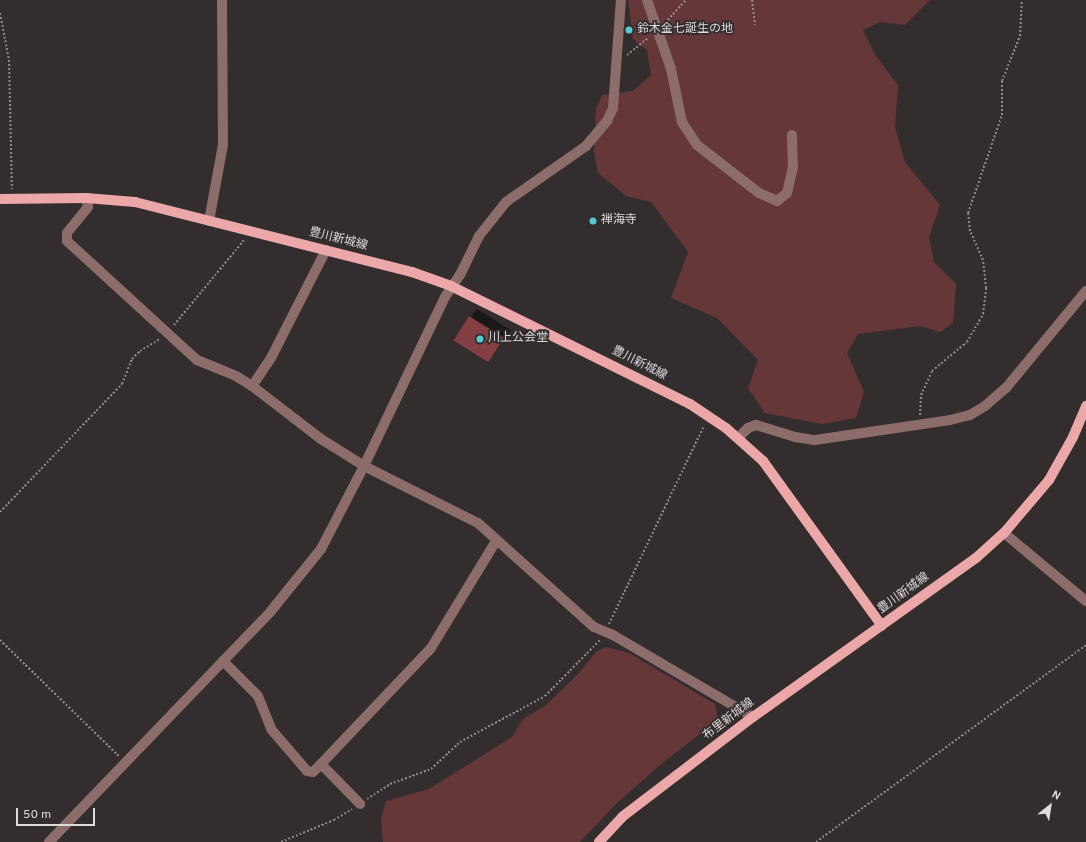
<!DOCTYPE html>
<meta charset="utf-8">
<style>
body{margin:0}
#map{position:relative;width:1086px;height:842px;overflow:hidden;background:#332d2d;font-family:Overpass,"Noto Sans JP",sans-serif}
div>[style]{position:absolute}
.green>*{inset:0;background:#653739}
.shadow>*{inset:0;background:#0007}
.building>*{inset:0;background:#833f42;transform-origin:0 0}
.path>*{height:2px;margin-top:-1px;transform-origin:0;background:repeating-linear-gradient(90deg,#8f8a8a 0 2px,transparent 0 4px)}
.minor>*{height:10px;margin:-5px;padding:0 5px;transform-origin:5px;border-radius:5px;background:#8d6c6c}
.major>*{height:10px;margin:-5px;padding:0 5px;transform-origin:5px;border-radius:5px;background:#eca8a8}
.dots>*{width:11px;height:11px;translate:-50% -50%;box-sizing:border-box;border:2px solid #332d2d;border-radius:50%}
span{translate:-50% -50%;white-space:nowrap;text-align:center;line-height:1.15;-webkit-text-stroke:3.5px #332d2d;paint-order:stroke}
.poi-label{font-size:12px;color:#dfdbdb}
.left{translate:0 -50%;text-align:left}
.street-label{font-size:12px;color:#dfdbdb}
.north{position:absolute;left:1030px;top:786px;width:40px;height:40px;-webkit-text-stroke:3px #332d2d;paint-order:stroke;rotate:30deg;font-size:11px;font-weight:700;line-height:16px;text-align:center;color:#dfdbdb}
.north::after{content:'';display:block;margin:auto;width:14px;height:18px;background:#dfdbdb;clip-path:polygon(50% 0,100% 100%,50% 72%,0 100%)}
.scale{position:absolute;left:16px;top:808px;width:79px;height:18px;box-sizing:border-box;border:2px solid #dfdbdb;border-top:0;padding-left:5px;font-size:12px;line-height:14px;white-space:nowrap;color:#dfdbdb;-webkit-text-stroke:3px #332d2d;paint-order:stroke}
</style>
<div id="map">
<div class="green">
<i style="clip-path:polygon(628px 0,930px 0,905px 25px,880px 22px,863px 30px,876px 56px,898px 85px,895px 127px,905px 162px,940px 205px,929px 237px,934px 262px,956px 284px,953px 323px,940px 332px,920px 326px,858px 334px,847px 353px,864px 392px,856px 418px,822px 424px,765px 413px,748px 388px,758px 360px,717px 318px,671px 298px,688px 252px,651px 202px,626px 196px,598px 173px,594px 152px,596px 109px,602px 95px,633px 91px,651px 75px,647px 50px,633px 39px)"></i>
<i style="clip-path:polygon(606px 647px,629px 653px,715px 704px,718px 720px,660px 765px,616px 804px,580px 842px,383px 842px,381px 818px,386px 801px,429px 789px,512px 737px,523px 719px,545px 706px,578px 674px,596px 652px)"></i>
</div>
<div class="shadow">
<i style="clip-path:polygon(477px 309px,511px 330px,487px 360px,470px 317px)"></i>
</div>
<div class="building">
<i style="left:469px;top:316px;width:41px;height:29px;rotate:32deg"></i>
</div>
<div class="path">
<i style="left:752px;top:0;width:25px;rotate:83deg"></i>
<i style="left:0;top:13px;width:48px;rotate:79.2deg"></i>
<i style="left:9px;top:60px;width:129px;rotate:88.7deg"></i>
<i style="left:665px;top:23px;width:31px;rotate:-48deg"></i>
<i style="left:627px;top:55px;width:28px;rotate:-39deg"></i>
<i style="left:174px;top:325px;width:112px;rotate:-50.5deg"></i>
<i style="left:920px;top:415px;width:20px;rotate:-87deg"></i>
<i style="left:921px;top:395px;width:26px;rotate:-65deg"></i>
<i style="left:932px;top:371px;width:45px;rotate:-39.6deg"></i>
<i style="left:967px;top:342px;width:32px;rotate:-60deg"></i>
<i style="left:983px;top:314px;width:26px;rotate:-83deg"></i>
<i style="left:986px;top:288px;width:28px;rotate:-96deg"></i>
<i style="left:983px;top:260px;width:32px;rotate:-114deg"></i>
<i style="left:970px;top:231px;width:18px;rotate:-96deg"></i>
<i style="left:968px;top:213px;width:104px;rotate:-70.9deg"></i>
<i style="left:1002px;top:115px;width:34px;rotate:-90deg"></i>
<i style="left:1002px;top:81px;width:48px;rotate:-68.2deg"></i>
<i style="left:1020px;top:36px;width:36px;rotate:-87deg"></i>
<i style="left:0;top:512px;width:177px;rotate:-46.4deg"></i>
<i style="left:122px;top:384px;width:27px;rotate:-68deg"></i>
<i style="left:132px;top:359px;width:11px;rotate:-45deg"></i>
<i style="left:140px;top:351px;width:23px;rotate:-31deg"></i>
<i style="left:609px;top:624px;width:220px;rotate:-64.4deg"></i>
<i style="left:0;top:640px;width:166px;rotate:44.3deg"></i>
<i style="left:367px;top:799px;width:27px;rotate:-33deg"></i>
<i style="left:390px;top:784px;width:44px;rotate:-20.1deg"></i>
<i style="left:431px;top:769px;width:40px;rotate:-43deg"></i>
<i style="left:460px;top:742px;width:97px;rotate:-28.4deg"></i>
<i style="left:545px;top:696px;width:78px;rotate:-45.5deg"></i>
<i style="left:281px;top:842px;width:57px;rotate:-22.5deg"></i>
<i style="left:334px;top:820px;width:21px;rotate:-31deg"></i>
<i style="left:816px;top:842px;width:334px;rotate:-36.1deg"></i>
</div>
<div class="minor">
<i style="left:647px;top:0;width:73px;rotate:70.8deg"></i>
<i style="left:671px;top:69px;width:54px;rotate:78.3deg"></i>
<i style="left:682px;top:122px;width:27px;rotate:57deg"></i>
<i style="left:697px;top:145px;width:78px;rotate:37.7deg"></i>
<i style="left:759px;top:193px;width:20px;rotate:24deg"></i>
<i style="left:777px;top:201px;width:13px;rotate:-39deg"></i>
<i style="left:787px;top:193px;width:26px;rotate:-77deg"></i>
<i style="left:793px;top:168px;width:33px;rotate:-92deg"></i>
<i style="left:86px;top:198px;width:9px;rotate:77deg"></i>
<i style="left:88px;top:207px;width:33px;rotate:129deg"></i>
<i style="left:67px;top:233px;width:8px;rotate:90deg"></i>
<i style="left:67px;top:241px;width:176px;rotate:42.5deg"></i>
<i style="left:197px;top:360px;width:42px;rotate:22.3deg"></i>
<i style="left:236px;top:376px;width:19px;rotate:32deg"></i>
<i style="left:209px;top:221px;width:77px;rotate:-79.6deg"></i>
<i style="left:223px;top:145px;width:145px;rotate:-90.4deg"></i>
<i style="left:326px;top:250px;width:121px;rotate:117deg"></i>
<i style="left:271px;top:358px;width:34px;rotate:124deg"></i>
<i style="left:252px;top:386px;width:87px;rotate:37.5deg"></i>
<i style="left:321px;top:439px;width:51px;rotate:32.1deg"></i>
<i style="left:364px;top:466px;width:127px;rotate:26.6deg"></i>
<i style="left:478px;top:523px;width:156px;rotate:41.9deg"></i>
<i style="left:594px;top:627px;width:21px;rotate:23deg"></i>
<i style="left:613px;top:635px;width:162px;rotate:30.4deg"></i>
<i style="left:738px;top:438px;width:14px;rotate:-45deg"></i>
<i style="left:748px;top:428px;width:9px;rotate:-21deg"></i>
<i style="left:756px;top:425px;width:41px;rotate:17.1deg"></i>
<i style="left:795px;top:437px;width:20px;rotate:9deg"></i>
<i style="left:815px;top:440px;width:136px;rotate:-8.4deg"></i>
<i style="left:950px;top:420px;width:21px;rotate:-14deg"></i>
<i style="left:970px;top:415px;width:17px;rotate:-31deg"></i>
<i style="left:985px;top:406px;width:28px;rotate:-41deg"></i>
<i style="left:1006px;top:388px;width:126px;rotate:-50.5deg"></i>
<i style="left:1004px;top:533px;width:107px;rotate:39.7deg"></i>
<i style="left:223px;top:661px;width:49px;rotate:45deg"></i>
<i style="left:258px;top:696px;width:35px;rotate:68deg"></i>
<i style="left:271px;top:729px;width:55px;rotate:49.4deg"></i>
<i style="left:307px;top:771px;width:6px;rotate:9deg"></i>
<i style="left:313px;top:772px;width:11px;rotate:-45deg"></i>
<i style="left:321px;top:764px;width:56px;rotate:45.7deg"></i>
<i style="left:321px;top:764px;width:160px;rotate:-46.5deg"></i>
<i style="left:431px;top:648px;width:125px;rotate:-58.7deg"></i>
<i style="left:49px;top:842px;width:320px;rotate:-46.1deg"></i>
<i style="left:271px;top:611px;width:80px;rotate:-51.1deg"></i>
<i style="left:321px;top:549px;width:93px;rotate:-62.6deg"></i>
<i style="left:364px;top:466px;width:187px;rotate:-64.4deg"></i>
<i style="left:445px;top:297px;width:27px;rotate:-56deg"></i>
<i style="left:460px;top:275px;width:43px;rotate:-64deg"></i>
<i style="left:479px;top:236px;width:43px;rotate:-51.5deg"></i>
<i style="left:506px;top:202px;width:98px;rotate:-35deg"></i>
<i style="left:586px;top:146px;width:33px;rotate:-50deg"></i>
<i style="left:607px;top:121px;width:14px;rotate:-65deg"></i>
<i style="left:613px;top:108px;width:108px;rotate:-85.8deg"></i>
</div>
<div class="major">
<i style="left:0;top:199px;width:86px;rotate:-0.7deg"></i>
<i style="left:86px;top:198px;width:49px;rotate:4.7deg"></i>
<i style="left:135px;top:202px;width:286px;rotate:14.2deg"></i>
<i style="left:412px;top:272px;width:41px;rotate:19.7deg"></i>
<i style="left:451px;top:286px;width:267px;rotate:26.3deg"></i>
<i style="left:690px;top:404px;width:43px;rotate:33.7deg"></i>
<i style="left:726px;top:428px;width:50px;rotate:41.7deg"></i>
<i style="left:763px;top:461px;width:203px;rotate:54.2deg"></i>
<i style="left:599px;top:842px;width:34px;rotate:-47deg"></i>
<i style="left:622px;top:817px;width:165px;rotate:-37.4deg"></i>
<i style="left:753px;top:717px;width:274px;rotate:-35.5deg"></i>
<i style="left:976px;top:558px;width:38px;rotate:-42deg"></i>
<i style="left:1004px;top:533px;width:70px;rotate:-49.7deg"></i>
<i style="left:1049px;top:480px;width:49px;rotate:-60.8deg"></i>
<i style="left:1073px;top:437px;width:34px;rotate:-67deg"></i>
</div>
<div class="dots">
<i style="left:629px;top:30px;background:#52ccd1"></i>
<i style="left:593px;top:221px;background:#52ccd1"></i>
<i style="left:480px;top:339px;background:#52ccd1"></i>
</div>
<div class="poi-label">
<span class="left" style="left:637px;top:30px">鈴木金七誕生の地</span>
<span class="left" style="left:601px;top:221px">禅海寺</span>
<span class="left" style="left:488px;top:339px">川上公会堂</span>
</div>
<div class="street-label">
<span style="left:338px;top:240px;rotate:14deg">豊川新城線</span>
<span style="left:639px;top:364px;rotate:27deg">豊川新城線</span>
<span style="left:904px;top:594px;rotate:-36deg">豊川新城線</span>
<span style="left:729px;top:720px;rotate:-37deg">布里新城線</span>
</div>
<div class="north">N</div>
<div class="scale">50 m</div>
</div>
